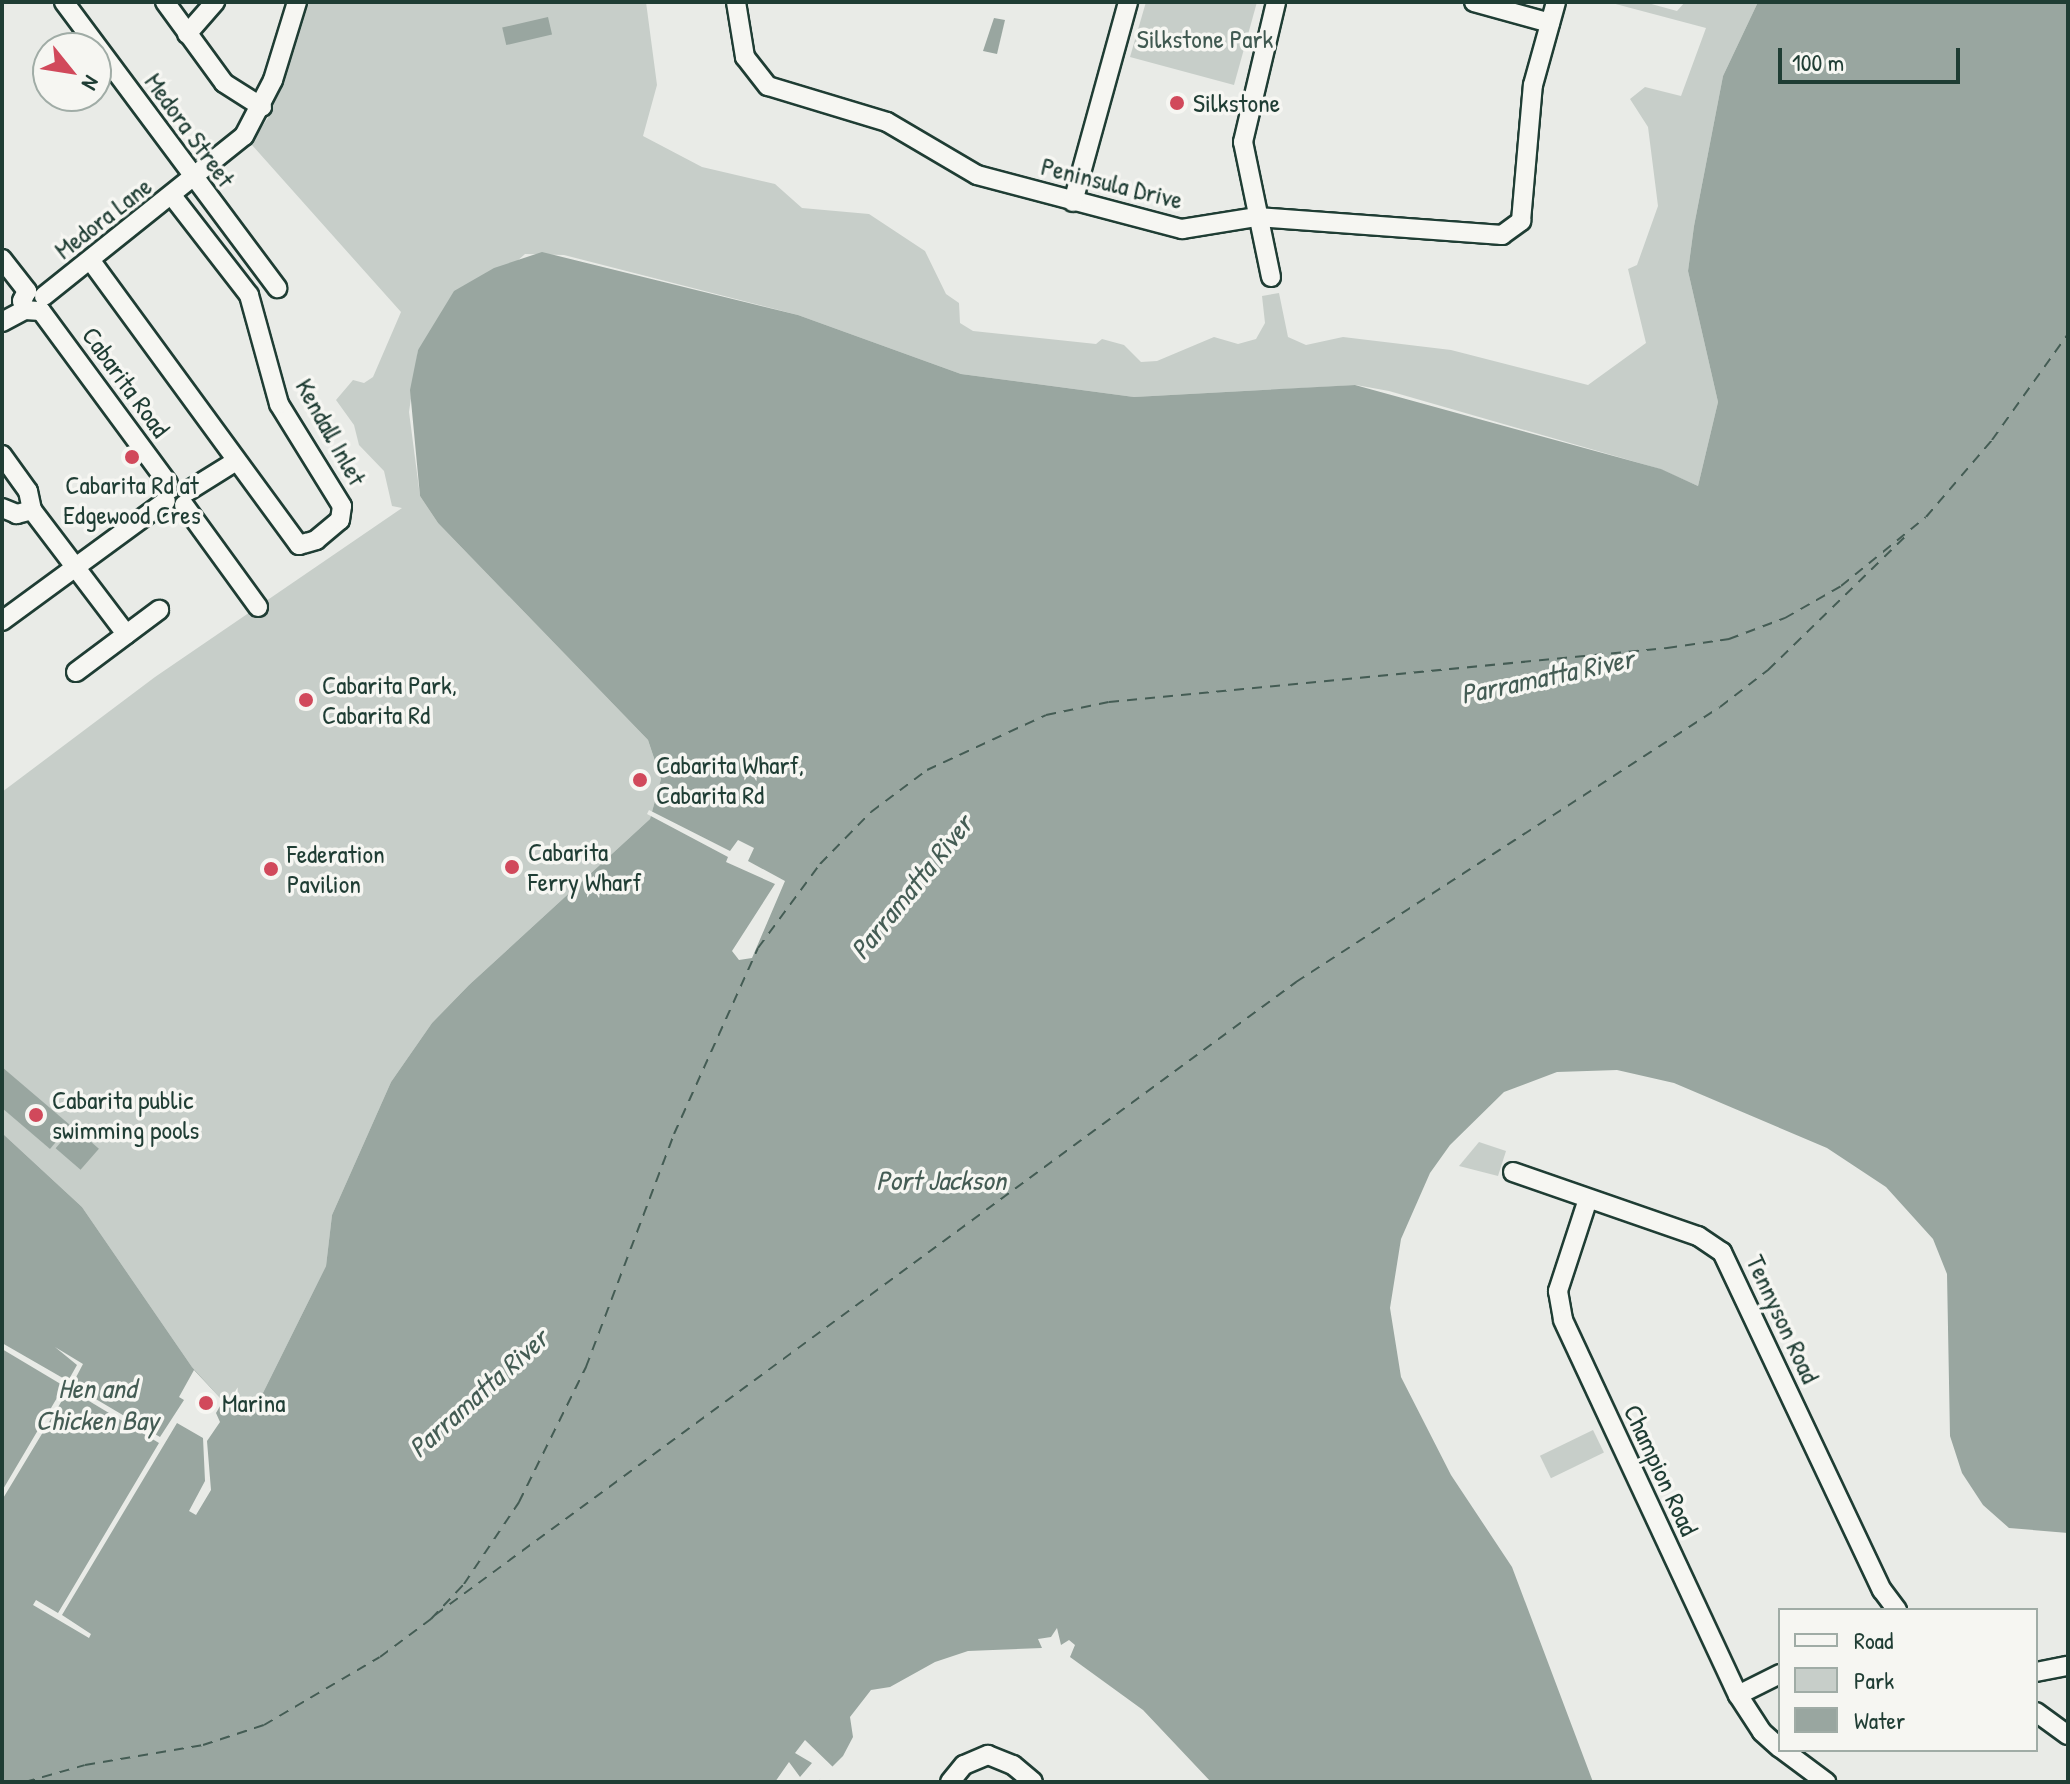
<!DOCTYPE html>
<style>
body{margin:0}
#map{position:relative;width:2070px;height:1784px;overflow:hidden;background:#e9ebe7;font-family:"Patrick Hand",sans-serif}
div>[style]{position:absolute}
.green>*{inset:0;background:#c7cec9;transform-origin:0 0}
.water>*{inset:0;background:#99a6a0;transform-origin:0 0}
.pier>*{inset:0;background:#e9ebe7}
.ferry>*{height:2px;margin-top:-1px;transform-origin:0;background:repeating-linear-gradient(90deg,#445c54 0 10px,transparent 0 18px)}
.roads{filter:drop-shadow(2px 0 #1f3d34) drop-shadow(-2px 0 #1f3d34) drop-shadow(0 2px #1f3d34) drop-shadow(0 -2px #1f3d34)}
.minor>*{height:18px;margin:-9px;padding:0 9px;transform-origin:9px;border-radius:9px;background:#f6f6f2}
.dots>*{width:22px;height:22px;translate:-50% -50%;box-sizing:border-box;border:4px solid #f6f6f2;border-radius:50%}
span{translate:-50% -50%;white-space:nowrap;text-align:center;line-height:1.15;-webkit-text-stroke:7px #f6f6f2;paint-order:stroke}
.park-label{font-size:26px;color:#415a52}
.poi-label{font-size:26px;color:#1f3d34}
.left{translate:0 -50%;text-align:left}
.street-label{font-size:26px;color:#1f3d34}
.water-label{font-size:28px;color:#445c54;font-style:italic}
.frame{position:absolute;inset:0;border:4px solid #1f3d34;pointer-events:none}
.legend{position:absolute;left:1778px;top:1608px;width:260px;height:144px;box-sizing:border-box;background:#f6f6f2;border:2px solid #a0aca6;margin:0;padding:10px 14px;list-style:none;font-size:24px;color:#1f3d34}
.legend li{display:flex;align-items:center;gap:16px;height:40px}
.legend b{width:40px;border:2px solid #a0aca6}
.north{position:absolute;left:32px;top:32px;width:80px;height:80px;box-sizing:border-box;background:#f6f6f2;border:2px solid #a0aca6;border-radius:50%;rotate:120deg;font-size:22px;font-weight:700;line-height:32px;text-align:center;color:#1f3d34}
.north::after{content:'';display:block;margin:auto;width:28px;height:36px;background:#d1495b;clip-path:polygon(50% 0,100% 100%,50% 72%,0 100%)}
.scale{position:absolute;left:1778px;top:48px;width:182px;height:36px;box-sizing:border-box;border:4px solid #1f3d34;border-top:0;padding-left:10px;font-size:24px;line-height:28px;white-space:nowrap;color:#1f3d34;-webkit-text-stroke:6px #f6f6f2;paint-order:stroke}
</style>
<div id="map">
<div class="green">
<i style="clip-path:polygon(303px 2px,646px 2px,657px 85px,643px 136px,702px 167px,775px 184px,802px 208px,869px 214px,925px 251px,946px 294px,959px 303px,960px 323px,973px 331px,1096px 344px,1102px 339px,1124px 345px,1141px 362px,1157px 361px,1214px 337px,1238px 344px,1256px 339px,1265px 323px,1262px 296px,1279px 293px,1288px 337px,1306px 345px,1343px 337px,1451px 350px,1588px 385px,1646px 343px,1628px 269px,1637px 265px,1658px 206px,1648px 127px,1630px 99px,1645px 87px,1681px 96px,1706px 28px,1608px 2px,1644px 2px,1677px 11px,1685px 2px,1758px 2px,1723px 76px,1694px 226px,1688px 271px,1718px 402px,1698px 486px,1660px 469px,1389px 391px,1356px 385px,1134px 397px,961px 374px,798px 315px,564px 255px,525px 254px,418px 350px,409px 412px,420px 496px,438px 523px,648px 740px,661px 779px,650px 819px,469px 985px,432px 1023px,391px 1082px,332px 1215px,326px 1266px,251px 1417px,224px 1402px,192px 1367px,82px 1207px,2px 1133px,2px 792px,155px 677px,402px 508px,392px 506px,384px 471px,359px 445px,354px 425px,336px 400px,353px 380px,364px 383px,373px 377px,401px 312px,251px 144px,269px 116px)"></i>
<i style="clip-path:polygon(1146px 2px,1257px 2px,1234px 85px,1130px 57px)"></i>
<i style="clip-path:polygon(1479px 1142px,1506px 1151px,1498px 1176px,1459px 1166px)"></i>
<i style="left:1593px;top:1430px;width:25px;height:59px;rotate:64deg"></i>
</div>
<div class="water">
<i style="clip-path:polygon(1758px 2px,2068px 2px,2068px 1533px,2009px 1528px,1983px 1505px,1962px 1473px,1950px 1436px,1947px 1274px,1933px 1239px,1886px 1187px,1827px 1148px,1674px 1083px,1617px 1070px,1557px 1072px,1504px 1092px,1450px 1145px,1430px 1173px,1401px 1239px,1390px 1308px,1401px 1377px,1451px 1475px,1512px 1567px,1593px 1782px,1211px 1782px,1143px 1710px,1070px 1657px,1075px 1645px,1069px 1640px,1061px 1645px,1057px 1628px,1051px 1637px,1038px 1639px,1042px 1648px,968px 1651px,935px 1662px,890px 1687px,871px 1690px,850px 1717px,853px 1737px,843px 1756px,817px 1782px,2px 1782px,2px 1133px,82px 1207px,192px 1367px,224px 1402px,251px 1417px,326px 1266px,332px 1215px,391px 1082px,432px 1023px,469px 985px,650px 819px,661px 779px,648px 740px,438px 523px,420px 496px,410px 390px,418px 350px,454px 291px,494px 268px,542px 252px,798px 315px,961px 374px,1134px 397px,1355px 385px,1661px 469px,1698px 486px,1718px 402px,1688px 271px,1694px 226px,1723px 76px)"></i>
<i style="left:548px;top:17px;width:18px;height:47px;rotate:77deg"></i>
<i style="clip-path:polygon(994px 18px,1005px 20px,997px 54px,983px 51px)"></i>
<i style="clip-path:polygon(2px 1067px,70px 1125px,50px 1149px,2px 1108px)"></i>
<i style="left:74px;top:1127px;width:33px;height:28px;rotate:41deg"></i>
</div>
<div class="pier">
<i style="clip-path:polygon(649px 810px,730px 851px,738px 840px,754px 848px,748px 861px,785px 881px,752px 958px,739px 960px,732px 951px,775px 884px,726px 862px,728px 857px,647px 814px)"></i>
<i style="clip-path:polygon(2px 1343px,68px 1381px,77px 1365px,55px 1347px,83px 1364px,72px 1385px,160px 1437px,184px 1400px,179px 1397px,194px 1370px,223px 1401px,216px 1413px,220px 1422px,207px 1441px,211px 1490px,196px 1515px,189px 1511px,205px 1481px,203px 1438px,177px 1423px,62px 1615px,91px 1634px,89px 1638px,33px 1605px,36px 1600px,58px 1613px,159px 1443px,69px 1389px,2px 1500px,2px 1491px,64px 1386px,2px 1349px)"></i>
<i style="clip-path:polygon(805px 1740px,834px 1768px,817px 1782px,775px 1782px,789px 1762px,800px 1777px,812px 1763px,795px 1753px)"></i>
</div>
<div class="ferry">
<i style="left:435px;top:1615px;width:1069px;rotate:-36.32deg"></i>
<i style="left:1296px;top:982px;width:505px;rotate:-32.97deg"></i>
<i style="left:1720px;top:707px;width:61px;rotate:-37.6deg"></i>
<i style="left:1768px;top:670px;width:195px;rotate:-44.2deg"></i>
<i style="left:25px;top:1782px;width:62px;rotate:-15.8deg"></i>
<i style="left:85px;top:1765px;width:120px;rotate:-9.6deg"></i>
<i style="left:203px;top:1745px;width:64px;rotate:-18.2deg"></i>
<i style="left:264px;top:1725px;width:134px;rotate:-30.4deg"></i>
<i style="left:380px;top:1657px;width:64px;rotate:-36.7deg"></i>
<i style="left:431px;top:1619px;width:48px;rotate:-46.7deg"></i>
<i style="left:464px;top:1584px;width:99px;rotate:-56.1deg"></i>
<i style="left:519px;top:1502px;width:151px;rotate:-63.6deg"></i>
<i style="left:586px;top:1367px;width:249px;rotate:-69.3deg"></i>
<i style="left:674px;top:1134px;width:204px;rotate:-65.7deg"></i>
<i style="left:758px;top:948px;width:104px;rotate:-53.6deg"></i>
<i style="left:820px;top:864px;width:73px;rotate:-45.6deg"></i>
<i style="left:871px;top:812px;width:70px;rotate:-36.9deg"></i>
<i style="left:927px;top:770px;width:131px;rotate:-24.8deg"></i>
<i style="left:1046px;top:715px;width:64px;rotate:-11.7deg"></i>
<i style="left:1109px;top:702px;width:561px;rotate:-5.53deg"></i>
<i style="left:1667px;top:648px;width:63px;rotate:-8.3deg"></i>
<i style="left:1729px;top:639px;width:60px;rotate:-20.6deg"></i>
<i style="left:1785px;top:618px;width:64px;rotate:-29.7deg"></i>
<i style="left:1841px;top:586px;width:109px;rotate:-39.1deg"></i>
<i style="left:1926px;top:517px;width:101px;rotate:-49.4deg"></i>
<i style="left:1992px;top:440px;width:130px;rotate:-54.4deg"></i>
</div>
<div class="roads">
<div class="minor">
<i style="left:64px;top:2px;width:357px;rotate:53.3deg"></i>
<i style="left:165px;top:2px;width:100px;rotate:53.9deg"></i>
<i style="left:224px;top:83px;width:45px;rotate:32.3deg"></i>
<i style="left:736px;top:2px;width:56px;rotate:80.7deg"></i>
<i style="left:745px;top:57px;width:37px;rotate:52deg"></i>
<i style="left:768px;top:86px;width:124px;rotate:16.8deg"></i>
<i style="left:887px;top:122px;width:104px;rotate:30.5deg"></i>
<i style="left:977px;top:175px;width:212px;rotate:14.8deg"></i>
<i style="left:1182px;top:229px;width:76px;rotate:-9.1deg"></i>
<i style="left:1257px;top:217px;width:246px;rotate:4.2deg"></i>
<i style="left:1502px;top:235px;width:24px;rotate:-36deg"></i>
<i style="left:1521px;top:221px;width:137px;rotate:-85deg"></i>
<i style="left:1533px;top:85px;width:86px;rotate:-74.5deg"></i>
<i style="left:1474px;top:2px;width:79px;rotate:15.4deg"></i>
<i style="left:187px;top:34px;width:43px;rotate:-48.8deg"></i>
<i style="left:1073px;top:202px;width:207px;rotate:-74.6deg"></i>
<i style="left:2px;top:259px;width:41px;rotate:52deg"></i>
<i style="left:91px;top:261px;width:352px;rotate:53.8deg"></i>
<i style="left:299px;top:545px;width:18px;rotate:-16deg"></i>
<i style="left:316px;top:540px;width:31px;rotate:-40deg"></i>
<i style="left:340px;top:520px;width:14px;rotate:-82deg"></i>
<i style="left:342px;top:506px;width:120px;rotate:-121.7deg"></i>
<i style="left:279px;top:404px;width:113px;rotate:-105.4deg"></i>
<i style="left:249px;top:295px;width:124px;rotate:-127.8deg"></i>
<i style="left:1271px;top:277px;width:138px;rotate:-101.7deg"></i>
<i style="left:1243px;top:142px;width:144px;rotate:-76.7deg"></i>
<i style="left:27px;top:291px;width:11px;rotate:117deg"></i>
<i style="left:22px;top:301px;width:9px;rotate:72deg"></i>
<i style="left:25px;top:310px;width:16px;rotate:4deg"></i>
<i style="left:44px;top:296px;width:256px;rotate:-38.7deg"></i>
<i style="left:244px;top:136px;width:63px;rotate:-62.6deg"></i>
<i style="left:273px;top:80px;width:82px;rotate:-72.9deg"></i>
<i style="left:41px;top:311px;width:214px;rotate:53.6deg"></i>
<i style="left:2px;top:322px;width:26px;rotate:-28deg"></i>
<i style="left:2px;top:455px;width:44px;rotate:54.2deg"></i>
<i style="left:28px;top:491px;width:19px;rotate:78deg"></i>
<i style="left:32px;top:510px;width:16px;rotate:165deg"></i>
<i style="left:17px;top:514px;width:16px;rotate:-158deg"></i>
<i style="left:188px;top:491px;width:57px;rotate:-32deg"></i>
<i style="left:184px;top:505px;width:126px;rotate:54deg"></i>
<i style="left:32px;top:510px;width:156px;rotate:52.8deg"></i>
<i style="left:2px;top:621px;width:203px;rotate:-36.2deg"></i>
<i style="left:76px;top:672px;width:104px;rotate:-36.8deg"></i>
<i style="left:1513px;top:1172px;width:196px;rotate:19.1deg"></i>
<i style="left:1698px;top:1236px;width:29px;rotate:34deg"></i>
<i style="left:1722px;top:1252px;width:374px;rotate:64.7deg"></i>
<i style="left:1882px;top:1590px;width:25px;rotate:53deg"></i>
<i style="left:1588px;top:1199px;width:97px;rotate:108.1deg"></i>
<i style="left:1558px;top:1291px;width:29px;rotate:80deg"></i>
<i style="left:1563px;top:1320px;width:414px;rotate:65deg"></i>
<i style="left:1738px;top:1695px;width:44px;rotate:57deg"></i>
<i style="left:1762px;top:1732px;width:24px;rotate:42deg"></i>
<i style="left:2036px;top:1672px;width:33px;rotate:-11deg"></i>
<i style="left:1738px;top:1695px;width:47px;rotate:-26.6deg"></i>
<i style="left:2036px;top:1712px;width:39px;rotate:36deg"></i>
<i style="left:1783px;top:1750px;width:54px;rotate:36.7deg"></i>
<i style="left:950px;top:1782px;width:22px;rotate:-51deg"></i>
<i style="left:964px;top:1765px;width:26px;rotate:-23deg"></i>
<i style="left:988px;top:1755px;width:27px;rotate:22deg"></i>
<i style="left:1013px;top:1765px;width:26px;rotate:40deg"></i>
</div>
</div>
<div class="dots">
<i style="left:1177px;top:103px;background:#d1495b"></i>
<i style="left:132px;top:457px;background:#d1495b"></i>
<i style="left:306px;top:700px;background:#d1495b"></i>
<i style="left:640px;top:780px;background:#d1495b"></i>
<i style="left:512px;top:867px;background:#d1495b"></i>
<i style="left:271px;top:869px;background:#d1495b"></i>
<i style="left:36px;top:1115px;background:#d1495b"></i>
<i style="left:206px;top:1403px;background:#d1495b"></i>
</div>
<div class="park-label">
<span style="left:1205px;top:39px">Silkstone Park</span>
</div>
<div class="poi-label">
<span class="left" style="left:1193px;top:103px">Silkstone</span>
<span style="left:132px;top:500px">Cabarita Rd at<br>Edgewood Cres</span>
<span class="left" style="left:322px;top:700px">Cabarita Park,<br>Cabarita Rd</span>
<span class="left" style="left:656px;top:780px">Cabarita Wharf,<br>Cabarita Rd</span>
<span class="left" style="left:528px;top:867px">Cabarita<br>Ferry Wharf</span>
<span class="left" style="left:287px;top:869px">Federation<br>Pavilion</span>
<span class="left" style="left:52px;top:1115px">Cabarita public<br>swimming pools</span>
<span class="left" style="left:222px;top:1403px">Marina</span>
</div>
<div class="street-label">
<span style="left:190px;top:130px;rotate:54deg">Medora Street</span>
<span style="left:1112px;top:183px;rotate:14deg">Peninsula Drive</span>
<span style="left:103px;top:218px;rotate:-38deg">Medora Lane</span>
<span style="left:126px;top:382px;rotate:54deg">Cabarita Road</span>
<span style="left:331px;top:432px;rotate:61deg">Kendall Inlet</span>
<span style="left:1783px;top:1319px;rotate:65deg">Tennyson Road</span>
<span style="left:1661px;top:1470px;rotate:65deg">Champion Road</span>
</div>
<div class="water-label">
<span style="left:1547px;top:676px;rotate:-12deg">Parramatta River</span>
<span style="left:911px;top:887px;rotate:-51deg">Parramatta River</span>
<span style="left:941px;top:1180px">Port Jackson</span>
<span style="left:97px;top:1404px">Hen and<br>Chicken Bay</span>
<span style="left:478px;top:1393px;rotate:-42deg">Parramatta River</span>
</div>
<div class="frame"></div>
<ul class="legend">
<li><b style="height:10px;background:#f6f6f2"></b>Road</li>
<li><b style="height:22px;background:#c7cec9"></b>Park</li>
<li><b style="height:22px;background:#99a6a0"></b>Water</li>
</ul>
<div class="north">N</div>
<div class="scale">100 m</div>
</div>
